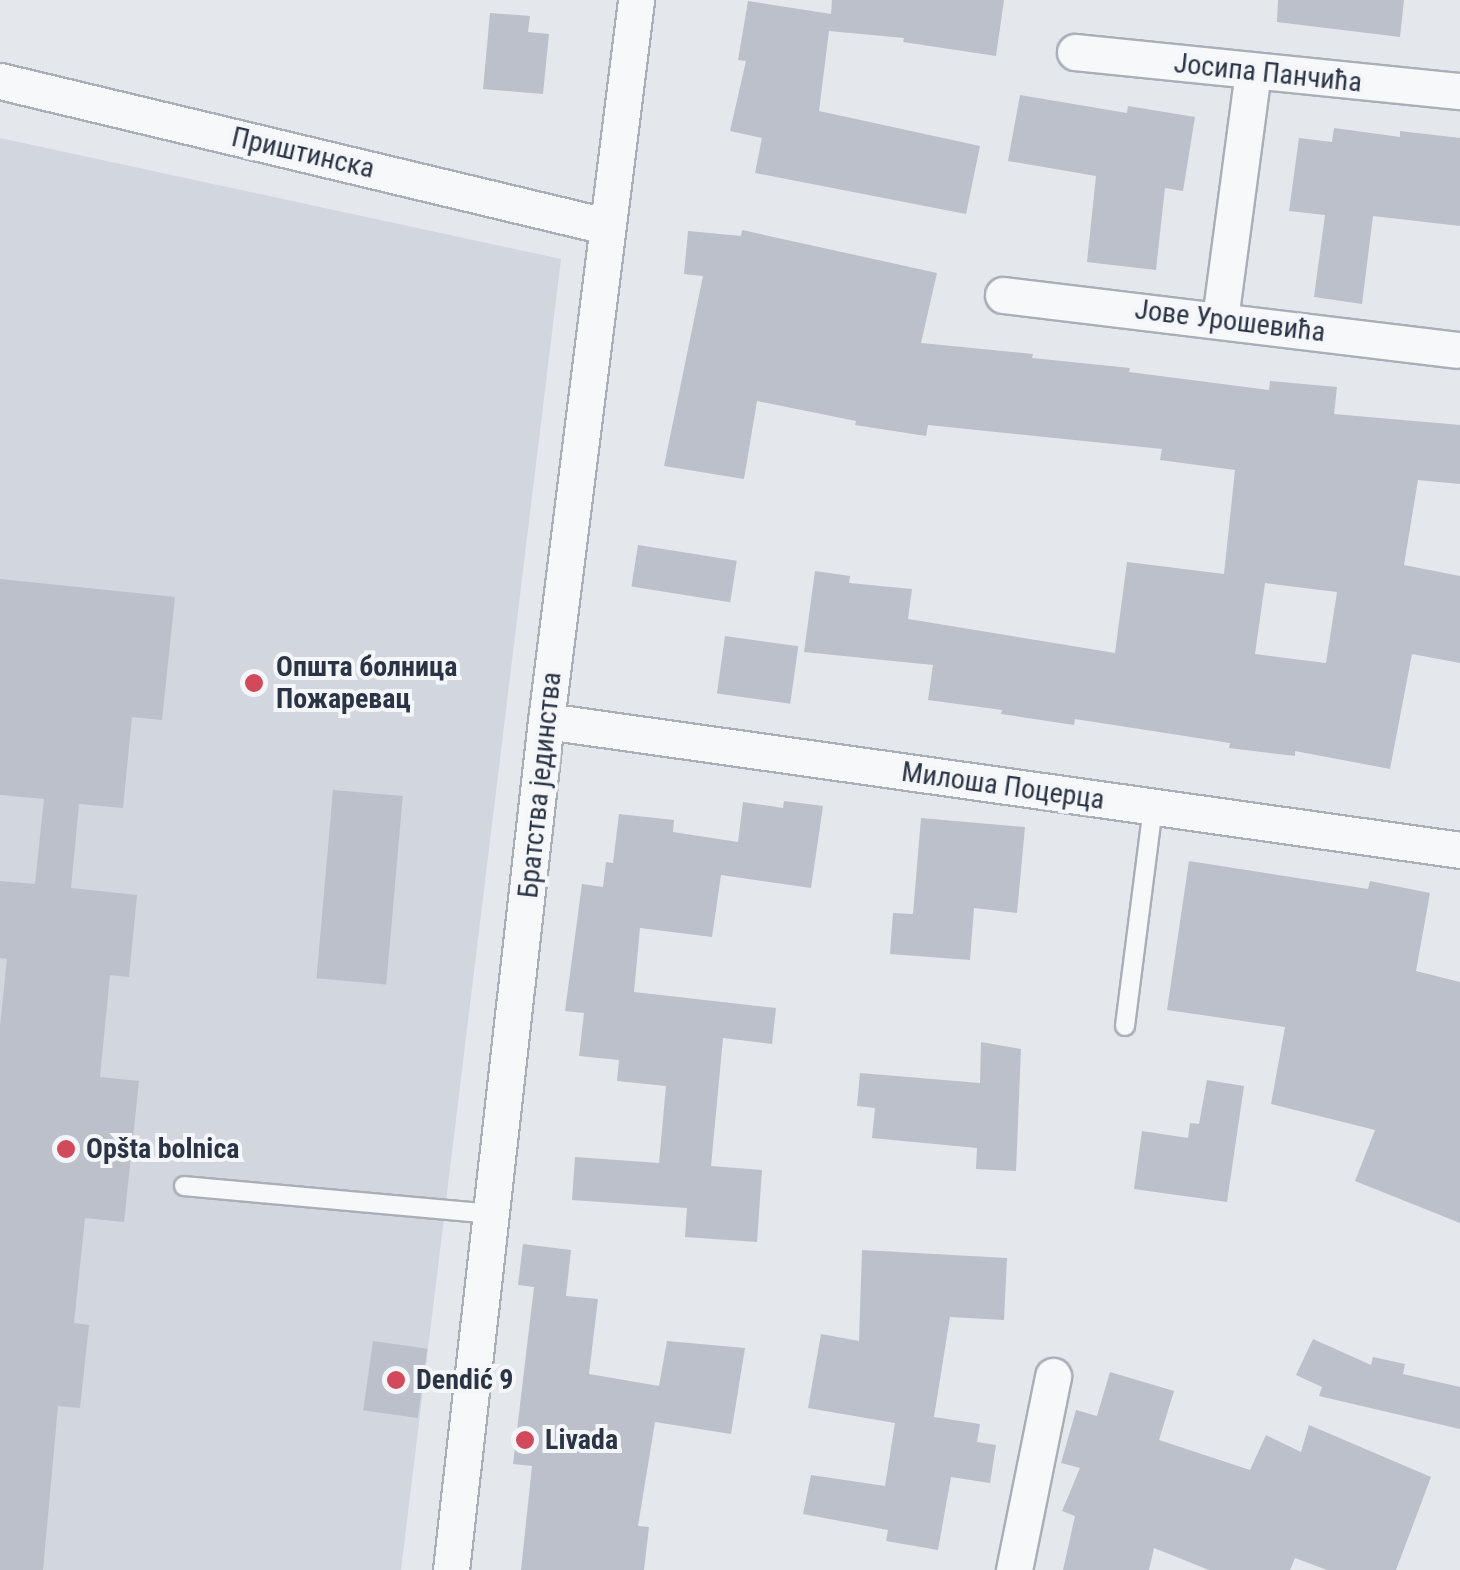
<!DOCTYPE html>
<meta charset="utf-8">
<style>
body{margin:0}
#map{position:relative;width:1460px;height:1570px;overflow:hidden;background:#e4e7ec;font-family:"Roboto Condensed",sans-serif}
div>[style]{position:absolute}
.built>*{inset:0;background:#d2d6de}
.building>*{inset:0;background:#bbc0ca;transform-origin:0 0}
.roads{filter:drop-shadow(2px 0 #a9aeb7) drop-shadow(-2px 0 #a9aeb7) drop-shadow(0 2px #a9aeb7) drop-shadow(0 -2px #a9aeb7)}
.service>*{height:18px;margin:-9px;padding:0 9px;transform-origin:9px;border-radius:9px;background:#f7f8fa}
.minor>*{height:35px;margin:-17.5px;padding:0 17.5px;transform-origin:17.5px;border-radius:17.5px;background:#f7f8fa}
.dots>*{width:28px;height:28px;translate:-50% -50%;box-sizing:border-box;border:5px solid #f4f6f9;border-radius:50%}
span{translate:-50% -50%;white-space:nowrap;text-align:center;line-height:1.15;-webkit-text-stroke:8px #f4f6f9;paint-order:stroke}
.street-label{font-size:28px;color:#2b3445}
.poi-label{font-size:28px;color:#2b3445;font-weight:700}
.left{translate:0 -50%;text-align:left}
</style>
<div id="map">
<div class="built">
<i style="clip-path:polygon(0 138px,561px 259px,401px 1570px,0 1570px)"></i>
</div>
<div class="building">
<i style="clip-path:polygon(832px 0,1004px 0,996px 56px,903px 42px,904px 38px,829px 31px,819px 111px,980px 146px,966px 214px,755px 173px,762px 138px,730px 131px,746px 61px,738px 60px,748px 1px,831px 14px)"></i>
<i style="clip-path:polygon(1278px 0,1404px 0,1400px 37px,1277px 22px)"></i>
<i style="clip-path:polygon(490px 13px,530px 16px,528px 32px,549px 34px,543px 94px,483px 89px)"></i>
<i style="clip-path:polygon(1020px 95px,1127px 113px,1128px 106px,1195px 117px,1183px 191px,1165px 188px,1156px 270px,1087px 262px,1096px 176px,1008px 161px)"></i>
<i style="clip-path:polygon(1334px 128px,1400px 137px,1400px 131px,1460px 138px,1460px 226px,1373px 216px,1362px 304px,1314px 297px,1325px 215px,1289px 211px,1299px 138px,1332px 142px)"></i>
<i style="clip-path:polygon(evenodd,742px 230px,937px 273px,921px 343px,1033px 354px,1032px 358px,1130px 368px,1129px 372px,1269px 390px,1270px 381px,1337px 387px,1334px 414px,1460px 425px,1460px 484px,1418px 480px,1404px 565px,1460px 576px,1460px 663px,1412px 654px,1390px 769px,1295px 751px,1295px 756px,1229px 748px,1230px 743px,1075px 719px,1074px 725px,1001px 714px,1002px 710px,928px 700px,933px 665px,804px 652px,815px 571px,850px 576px,849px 583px,912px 589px,908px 619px,1115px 653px,1127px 562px,1224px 574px,1235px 470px,1160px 460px,1162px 449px,928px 425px,926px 436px,855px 425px,856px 421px,757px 401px,744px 479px,664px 466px,703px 276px,684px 274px,688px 231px,741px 236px,742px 230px,1265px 583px,1337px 592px,1326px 663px,1255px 654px,1265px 583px)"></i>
<i style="left:638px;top:545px;width:100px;height:42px;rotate:9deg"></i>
<i style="clip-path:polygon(0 579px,175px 597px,162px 720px,132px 717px,123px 808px,79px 804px,71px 888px,137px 895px,129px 977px,110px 975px,100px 1077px,139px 1081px,124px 1222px,85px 1218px,74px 1323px,89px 1325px,80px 1408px,58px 1406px,43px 1570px,0 1570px,0 1026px,7px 959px,0 958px,0 881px,35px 884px,44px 799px,0 795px)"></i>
<i style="left:725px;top:636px;width:74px;height:58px;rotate:8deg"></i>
<i style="left:333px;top:790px;width:70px;height:189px;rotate:5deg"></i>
<i style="clip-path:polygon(784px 801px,823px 806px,811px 888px,721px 875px,712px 937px,640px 928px,634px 992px,776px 1008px,772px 1044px,723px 1038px,711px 1166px,762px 1170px,757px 1242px,685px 1237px,687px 1208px,572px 1200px,575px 1157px,659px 1163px,666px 1086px,617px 1081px,619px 1060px,579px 1056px,584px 1013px,565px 1011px,582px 884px,603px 887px,606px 862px,613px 863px,619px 814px,674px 820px,673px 832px,738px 842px,743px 802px,783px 808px)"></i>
<i style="clip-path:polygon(921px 818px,1025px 827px,1017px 913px,974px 908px,970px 960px,890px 954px,893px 913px,913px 914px)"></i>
<i style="clip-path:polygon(1189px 861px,1368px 889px,1370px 881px,1430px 893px,1416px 971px,1460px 982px,1460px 1223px,1355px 1181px,1375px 1130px,1271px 1104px,1285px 1027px,1167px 1010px)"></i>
<i style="clip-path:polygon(981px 1042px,1021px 1049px,1016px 1171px,976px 1169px,977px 1148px,872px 1138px,875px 1108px,857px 1106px,860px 1073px,980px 1083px)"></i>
<i style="clip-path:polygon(1207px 1080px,1244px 1086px,1227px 1202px,1134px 1189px,1142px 1131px,1188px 1138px,1190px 1123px,1199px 1124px)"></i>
<i style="clip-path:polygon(523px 1244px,571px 1250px,566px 1296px,598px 1299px,589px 1374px,659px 1386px,667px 1341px,745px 1348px,731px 1434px,655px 1422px,638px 1526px,649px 1527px,644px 1570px,521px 1570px,532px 1466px,513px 1464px,534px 1287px,518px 1285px)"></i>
<i style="clip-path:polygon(862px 1250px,1007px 1258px,1004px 1320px,950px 1317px,934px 1417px,980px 1424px,977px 1442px,996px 1445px,990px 1483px,951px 1477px,938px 1550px,886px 1541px,888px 1530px,803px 1514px,811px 1475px,885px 1486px,895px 1423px,808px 1408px,821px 1334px,859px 1341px)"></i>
<i style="clip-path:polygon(1313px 1339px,1371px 1365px,1373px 1357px,1405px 1364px,1403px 1374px,1460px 1387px,1460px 1429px,1319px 1396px,1322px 1387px,1296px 1375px)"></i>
<i style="left:373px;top:1341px;width:55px;height:70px;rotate:8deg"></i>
<i style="clip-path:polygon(1110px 1372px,1174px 1391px,1159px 1440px,1250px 1470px,1266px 1435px,1301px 1452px,1309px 1425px,1431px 1477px,1396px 1570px,1327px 1570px,1295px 1558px,1290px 1570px,1209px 1570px,1154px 1548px,1149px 1570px,1063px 1570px,1075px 1516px,1062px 1511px,1080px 1468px,1061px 1463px,1076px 1410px,1097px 1416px)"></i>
</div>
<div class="roads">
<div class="service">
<i style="left:1125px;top:1026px;width:221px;rotate:-82.7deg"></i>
<i style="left:184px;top:1186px;width:309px;rotate:5.2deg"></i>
</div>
<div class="minor">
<i style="left:1075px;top:52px;width:387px;rotate:5.8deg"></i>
<i style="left:0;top:81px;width:623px;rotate:13.46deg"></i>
<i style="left:1003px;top:295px;width:456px;rotate:6.9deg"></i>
<i style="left:1220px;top:319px;width:248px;rotate:-82.4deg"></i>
<i style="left:546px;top:721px;width:923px;rotate:8.03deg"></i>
<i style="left:451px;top:1570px;width:854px;rotate:-83.62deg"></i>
<i style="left:546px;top:721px;width:727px;rotate:-82.88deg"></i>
<i style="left:1014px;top:1570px;width:198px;rotate:-78.6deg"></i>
</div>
</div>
<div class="dots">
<i style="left:254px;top:683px;background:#d1495b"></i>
<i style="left:66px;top:1149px;background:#d1495b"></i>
<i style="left:396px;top:1380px;background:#d1495b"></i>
<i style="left:525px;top:1440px;background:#d1495b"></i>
</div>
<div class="street-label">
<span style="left:1268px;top:73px;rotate:6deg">Јосипа Панчића</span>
<span style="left:303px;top:153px;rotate:13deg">Приштинска</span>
<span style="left:1230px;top:321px;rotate:7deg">Јове Урошевића</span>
<span style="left:540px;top:785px;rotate:-84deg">Братства јединства</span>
<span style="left:1003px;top:786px;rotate:8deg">Милоша Поцерца</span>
</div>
<div class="poi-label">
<span class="left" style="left:276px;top:683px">Општа болница<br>Пожаревац</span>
<span class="left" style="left:86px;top:1149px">Opšta bolnica</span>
<span class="left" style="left:416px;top:1380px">Dendić 9</span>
<span class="left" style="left:545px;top:1440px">Livada</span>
</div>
</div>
